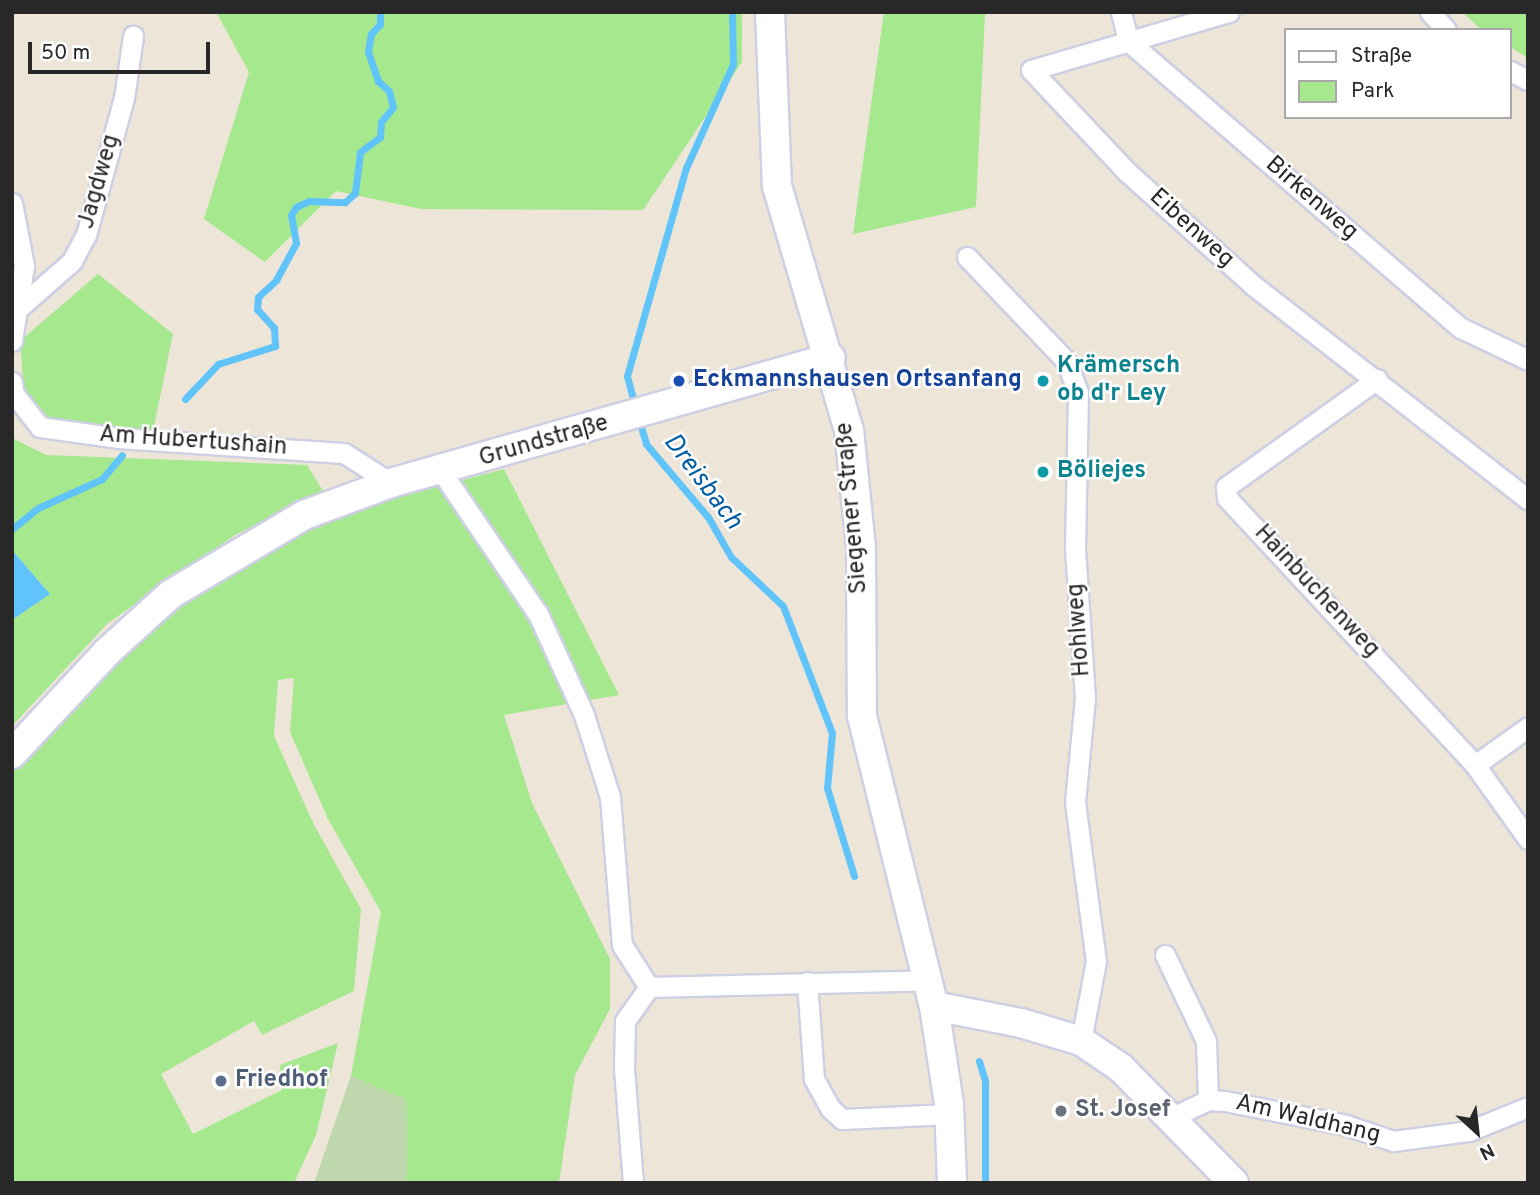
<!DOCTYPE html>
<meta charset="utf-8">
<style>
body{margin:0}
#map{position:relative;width:1540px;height:1195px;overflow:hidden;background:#ece5d8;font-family:Overpass,sans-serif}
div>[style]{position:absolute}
.green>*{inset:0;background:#a5e88e}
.cemetery>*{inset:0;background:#bed7ad}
.water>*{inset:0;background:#60c3f9}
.stream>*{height:7px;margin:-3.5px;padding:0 3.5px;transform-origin:3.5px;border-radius:3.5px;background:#60c3f9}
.roads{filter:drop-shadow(2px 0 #cdcfe3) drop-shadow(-2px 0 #cdcfe3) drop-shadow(0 2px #cdcfe3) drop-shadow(0 -2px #cdcfe3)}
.minor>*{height:19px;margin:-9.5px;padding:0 9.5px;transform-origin:9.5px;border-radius:9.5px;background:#fff}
.secondary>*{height:28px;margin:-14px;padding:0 14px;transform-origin:14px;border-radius:14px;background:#fff}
.dots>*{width:19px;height:19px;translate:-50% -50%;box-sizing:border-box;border:4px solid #fff;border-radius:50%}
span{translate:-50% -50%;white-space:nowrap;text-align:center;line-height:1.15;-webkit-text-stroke:5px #fff;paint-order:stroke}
.street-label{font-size:24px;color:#282828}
.culture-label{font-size:24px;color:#0d838f;font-weight:700}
.left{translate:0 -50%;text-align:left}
.transit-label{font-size:24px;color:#164399;font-weight:700}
.service-label{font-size:24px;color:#4e5e75;font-weight:700}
.worship-label{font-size:24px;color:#5b616d;font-weight:700}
.water-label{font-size:26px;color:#025da2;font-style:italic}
.frame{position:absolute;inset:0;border:14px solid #282828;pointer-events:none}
.legend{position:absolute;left:1284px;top:28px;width:228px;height:91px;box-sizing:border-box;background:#fff;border:2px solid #a9a9a9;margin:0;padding:9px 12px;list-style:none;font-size:21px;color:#282828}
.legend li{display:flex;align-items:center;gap:14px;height:35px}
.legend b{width:35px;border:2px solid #a9a9a9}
.north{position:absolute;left:1442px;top:1097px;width:70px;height:70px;-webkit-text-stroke:5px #fff;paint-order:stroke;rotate:153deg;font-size:19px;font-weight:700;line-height:28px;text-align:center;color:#282828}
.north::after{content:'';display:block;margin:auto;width:24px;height:32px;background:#282828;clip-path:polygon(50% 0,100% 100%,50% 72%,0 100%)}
.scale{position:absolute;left:28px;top:42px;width:182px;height:32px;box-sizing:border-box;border:4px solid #282828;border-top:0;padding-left:9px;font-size:21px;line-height:24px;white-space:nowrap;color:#282828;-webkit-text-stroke:5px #fff;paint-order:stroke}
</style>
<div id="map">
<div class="green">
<i style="clip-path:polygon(216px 12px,742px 12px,742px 62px,643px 210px,421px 209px,336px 191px,265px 262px,204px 219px,249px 72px)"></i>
<i style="clip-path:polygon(884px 12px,985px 12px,976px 207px,853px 234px)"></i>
<i style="clip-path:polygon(1462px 12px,1528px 12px,1528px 58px,1510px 47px,1510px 30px,1482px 30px)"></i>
<i style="clip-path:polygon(98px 274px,173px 334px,153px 431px,46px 419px,24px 394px,20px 341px)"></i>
<i style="clip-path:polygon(12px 438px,46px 455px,307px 465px,323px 491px,235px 535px,108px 623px,12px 726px,12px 620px,50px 594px,12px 550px)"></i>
<i style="clip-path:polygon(504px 469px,619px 695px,504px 715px,532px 803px,610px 959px,610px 1009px,575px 1075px,559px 1183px,407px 1183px,406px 1100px,351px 1076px,381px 912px,328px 819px,290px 732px,294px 678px,278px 680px,274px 736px,314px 825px,361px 909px,354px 991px,262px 1035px,254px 1021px,161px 1074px,193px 1134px,282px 1090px,280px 1065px,338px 1043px,316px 1135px,294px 1183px,12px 1183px,12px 773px,99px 680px,177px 608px,274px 544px,365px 506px)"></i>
</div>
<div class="cemetery">
<i style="clip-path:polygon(351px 1076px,406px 1100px,407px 1183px,314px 1183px)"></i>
</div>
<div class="water">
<i style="clip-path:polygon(12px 550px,50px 594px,12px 620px)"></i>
</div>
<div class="stream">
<i style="left:185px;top:399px;width:48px;rotate:-46.7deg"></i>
<i style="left:218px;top:364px;width:60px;rotate:-17.5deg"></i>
<i style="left:275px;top:346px;width:18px;rotate:-93deg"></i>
<i style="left:274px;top:328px;width:25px;rotate:-132deg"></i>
<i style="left:257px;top:309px;width:12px;rotate:-85deg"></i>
<i style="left:258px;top:297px;width:25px;rotate:-43deg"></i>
<i style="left:276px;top:280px;width:42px;rotate:-61.6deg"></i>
<i style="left:296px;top:243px;width:28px;rotate:-100deg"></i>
<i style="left:291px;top:215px;width:9px;rotate:-58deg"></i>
<i style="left:296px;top:207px;width:14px;rotate:-25deg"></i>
<i style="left:309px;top:201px;width:36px;rotate:2deg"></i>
<i style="left:345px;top:202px;width:13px;rotate:-42deg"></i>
<i style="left:355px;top:193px;width:41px;rotate:-83deg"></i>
<i style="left:360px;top:152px;width:25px;rotate:-37deg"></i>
<i style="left:380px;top:137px;width:15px;rotate:-86deg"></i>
<i style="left:381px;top:122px;width:19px;rotate:-51deg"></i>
<i style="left:393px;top:107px;width:16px;rotate:-104deg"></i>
<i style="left:389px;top:91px;width:15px;rotate:-138deg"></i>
<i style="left:378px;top:81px;width:31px;rotate:-109deg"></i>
<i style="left:368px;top:52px;width:18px;rotate:-81deg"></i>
<i style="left:371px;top:34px;width:13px;rotate:-48deg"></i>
<i style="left:380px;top:24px;width:12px;rotate:-90deg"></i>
<i style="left:635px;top:406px;width:31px;rotate:-105deg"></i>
<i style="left:627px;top:376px;width:216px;rotate:-74.2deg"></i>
<i style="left:686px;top:168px;width:114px;rotate:-65.7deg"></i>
<i style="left:733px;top:64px;width:52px;rotate:-91.1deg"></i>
<i style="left:638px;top:417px;width:28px;rotate:73deg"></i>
<i style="left:646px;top:444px;width:96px;rotate:49.7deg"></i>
<i style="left:708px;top:517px;width:46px;rotate:60.1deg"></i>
<i style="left:731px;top:557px;width:71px;rotate:43.3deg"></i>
<i style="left:783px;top:606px;width:136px;rotate:68.9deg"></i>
<i style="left:832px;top:733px;width:55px;rotate:95.2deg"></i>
<i style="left:827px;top:788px;width:92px;rotate:72.9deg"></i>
<i style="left:12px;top:529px;width:33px;rotate:-39deg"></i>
<i style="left:38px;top:508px;width:70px;rotate:-24.4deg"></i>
<i style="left:102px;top:479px;width:31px;rotate:-50deg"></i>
<i style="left:979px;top:1061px;width:21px;rotate:73deg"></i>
<i style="left:985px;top:1081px;width:102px;rotate:90deg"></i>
</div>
<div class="roads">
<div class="minor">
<i style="left:1121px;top:12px;width:30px;rotate:76deg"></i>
<i style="left:1128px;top:41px;width:440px;rotate:40.8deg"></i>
<i style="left:1461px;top:328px;width:74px;rotate:25.5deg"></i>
<i style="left:1229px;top:12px;width:206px;rotate:163.7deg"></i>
<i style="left:1031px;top:70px;width:140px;rotate:46.7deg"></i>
<i style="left:1127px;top:172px;width:171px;rotate:41.9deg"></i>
<i style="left:1254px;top:286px;width:347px;rotate:37.9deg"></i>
<i style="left:1430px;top:12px;width:24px;rotate:48deg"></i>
<i style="left:1510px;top:71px;width:20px;rotate:27deg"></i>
<i style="left:12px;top:203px;width:64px;rotate:79.2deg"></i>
<i style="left:24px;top:266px;width:76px;rotate:99.1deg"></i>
<i style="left:967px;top:257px;width:144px;rotate:46.4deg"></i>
<i style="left:1066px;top:361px;width:34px;rotate:69deg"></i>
<i style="left:1078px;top:393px;width:155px;rotate:91.1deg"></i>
<i style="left:1075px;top:548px;width:150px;rotate:86.2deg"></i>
<i style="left:1085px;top:698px;width:104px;rotate:95.5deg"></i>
<i style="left:1075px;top:802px;width:160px;rotate:82.5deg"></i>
<i style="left:1096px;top:961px;width:81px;rotate:100.6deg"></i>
<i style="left:22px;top:305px;width:67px;rotate:-41.3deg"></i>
<i style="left:72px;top:261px;width:30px;rotate:-62deg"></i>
<i style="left:86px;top:235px;width:142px;rotate:-74.5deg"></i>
<i style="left:124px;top:98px;width:63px;rotate:-81.7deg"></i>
<i style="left:1377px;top:379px;width:186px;rotate:144.4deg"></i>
<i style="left:1226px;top:487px;width:11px;rotate:85deg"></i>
<i style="left:1227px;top:498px;width:364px;rotate:47.1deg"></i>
<i style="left:1475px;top:765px;width:91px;rotate:54.4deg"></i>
<i style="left:12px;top:382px;width:12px;rotate:81deg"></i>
<i style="left:14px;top:394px;width:42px;rotate:51.8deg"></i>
<i style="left:40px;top:427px;width:80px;rotate:7.9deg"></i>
<i style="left:119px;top:438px;width:225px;rotate:3.8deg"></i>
<i style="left:344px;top:453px;width:56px;rotate:32.6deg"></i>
<i style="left:441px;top:471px;width:173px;rotate:55.9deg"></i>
<i style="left:538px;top:614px;width:111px;rotate:65.5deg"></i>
<i style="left:584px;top:715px;width:86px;rotate:72.4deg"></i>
<i style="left:610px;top:797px;width:148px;rotate:85.4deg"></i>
<i style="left:622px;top:945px;width:50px;rotate:57.3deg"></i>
<i style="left:649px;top:987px;width:280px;rotate:-1.4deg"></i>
<i style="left:1475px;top:765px;width:65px;rotate:-35.6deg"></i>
<i style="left:1165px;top:955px;width:95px;rotate:64.5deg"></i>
<i style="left:1206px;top:1041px;width:59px;rotate:88.1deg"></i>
<i style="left:807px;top:982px;width:97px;rotate:85.9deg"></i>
<i style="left:814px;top:1079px;width:33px;rotate:61deg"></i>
<i style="left:830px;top:1108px;width:16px;rotate:43deg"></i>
<i style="left:842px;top:1119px;width:108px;rotate:-2.7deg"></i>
<i style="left:1170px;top:1118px;width:42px;rotate:-25.3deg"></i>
<i style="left:1208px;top:1100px;width:17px;rotate:3deg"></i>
<i style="left:1225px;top:1101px;width:123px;rotate:11.2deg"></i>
<i style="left:1346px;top:1125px;width:50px;rotate:18.8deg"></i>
<i style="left:1393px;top:1141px;width:77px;rotate:-7.5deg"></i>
<i style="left:1469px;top:1131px;width:64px;rotate:-22.1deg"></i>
<i style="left:633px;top:1183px;width:115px;rotate:-94.5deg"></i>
<i style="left:624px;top:1068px;width:47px;rotate:-88.8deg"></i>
<i style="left:625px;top:1021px;width:42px;rotate:-54.8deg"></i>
</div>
<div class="secondary">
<i style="left:770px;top:12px;width:174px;rotate:87.7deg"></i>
<i style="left:777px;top:186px;width:254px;rotate:73.6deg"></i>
<i style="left:849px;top:430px;width:119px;rotate:84.2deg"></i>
<i style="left:861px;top:548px;width:168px;rotate:89.7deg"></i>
<i style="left:862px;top:716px;width:299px;rotate:76.1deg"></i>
<i style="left:934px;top:1006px;width:99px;rotate:81.3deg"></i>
<i style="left:949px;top:1104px;width:79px;rotate:87.8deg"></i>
<i style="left:12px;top:754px;width:139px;rotate:-47deg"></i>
<i style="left:107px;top:652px;width:86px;rotate:-42.2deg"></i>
<i style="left:171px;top:594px;width:155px;rotate:-30.7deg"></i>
<i style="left:304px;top:515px;width:93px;rotate:-20.2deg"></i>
<i style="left:391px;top:483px;width:457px;rotate:-15.9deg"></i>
<i style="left:934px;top:1006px;width:89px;rotate:11.1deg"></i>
<i style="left:1021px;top:1023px;width:63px;rotate:16.7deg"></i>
<i style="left:1081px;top:1041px;width:48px;rotate:34deg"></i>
<i style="left:1121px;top:1068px;width:161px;rotate:45.5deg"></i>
</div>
</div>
<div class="dots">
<i style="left:679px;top:381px;background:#1a4fb4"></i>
<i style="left:1043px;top:381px;background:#0f9aa8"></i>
<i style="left:1043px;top:472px;background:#0f9aa8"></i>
<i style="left:221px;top:1081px;background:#5c6f8a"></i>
<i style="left:1061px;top:1111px;background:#6b7280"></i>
</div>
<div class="street-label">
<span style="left:100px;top:182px;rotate:-74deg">Jagdweg</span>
<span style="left:1311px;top:199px;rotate:41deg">Birkenweg</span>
<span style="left:1191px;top:229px;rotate:42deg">Eibenweg</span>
<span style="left:193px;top:442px;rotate:4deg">Am Hubertushain</span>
<span style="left:544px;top:442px;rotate:-16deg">Grundstraße</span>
<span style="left:853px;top:508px;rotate:-95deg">Siegener Straße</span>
<span style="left:1316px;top:592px;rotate:47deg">Hainbuchenweg</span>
<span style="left:1080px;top:630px;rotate:-94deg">Hohlweg</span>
<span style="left:1308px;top:1120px;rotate:13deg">Am Waldhang</span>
</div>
<div class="culture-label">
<span class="left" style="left:1057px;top:381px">Krämersch<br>ob d'r Ley</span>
<span class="left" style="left:1057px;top:472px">Böliejes</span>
</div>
<div class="transit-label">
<span class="left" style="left:693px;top:381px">Eckmannshausen Ortsanfang</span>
</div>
<div class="service-label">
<span class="left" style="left:235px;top:1081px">Friedhof</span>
</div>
<div class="worship-label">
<span class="left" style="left:1075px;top:1111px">St. Josef</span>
</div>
<div class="water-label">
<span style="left:702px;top:482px;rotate:53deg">Dreisbach</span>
</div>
<div class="frame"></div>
<ul class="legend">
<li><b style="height:9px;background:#fff"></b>Straße</li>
<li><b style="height:19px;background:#a5e88e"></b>Park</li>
</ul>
<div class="north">N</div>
<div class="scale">50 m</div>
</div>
